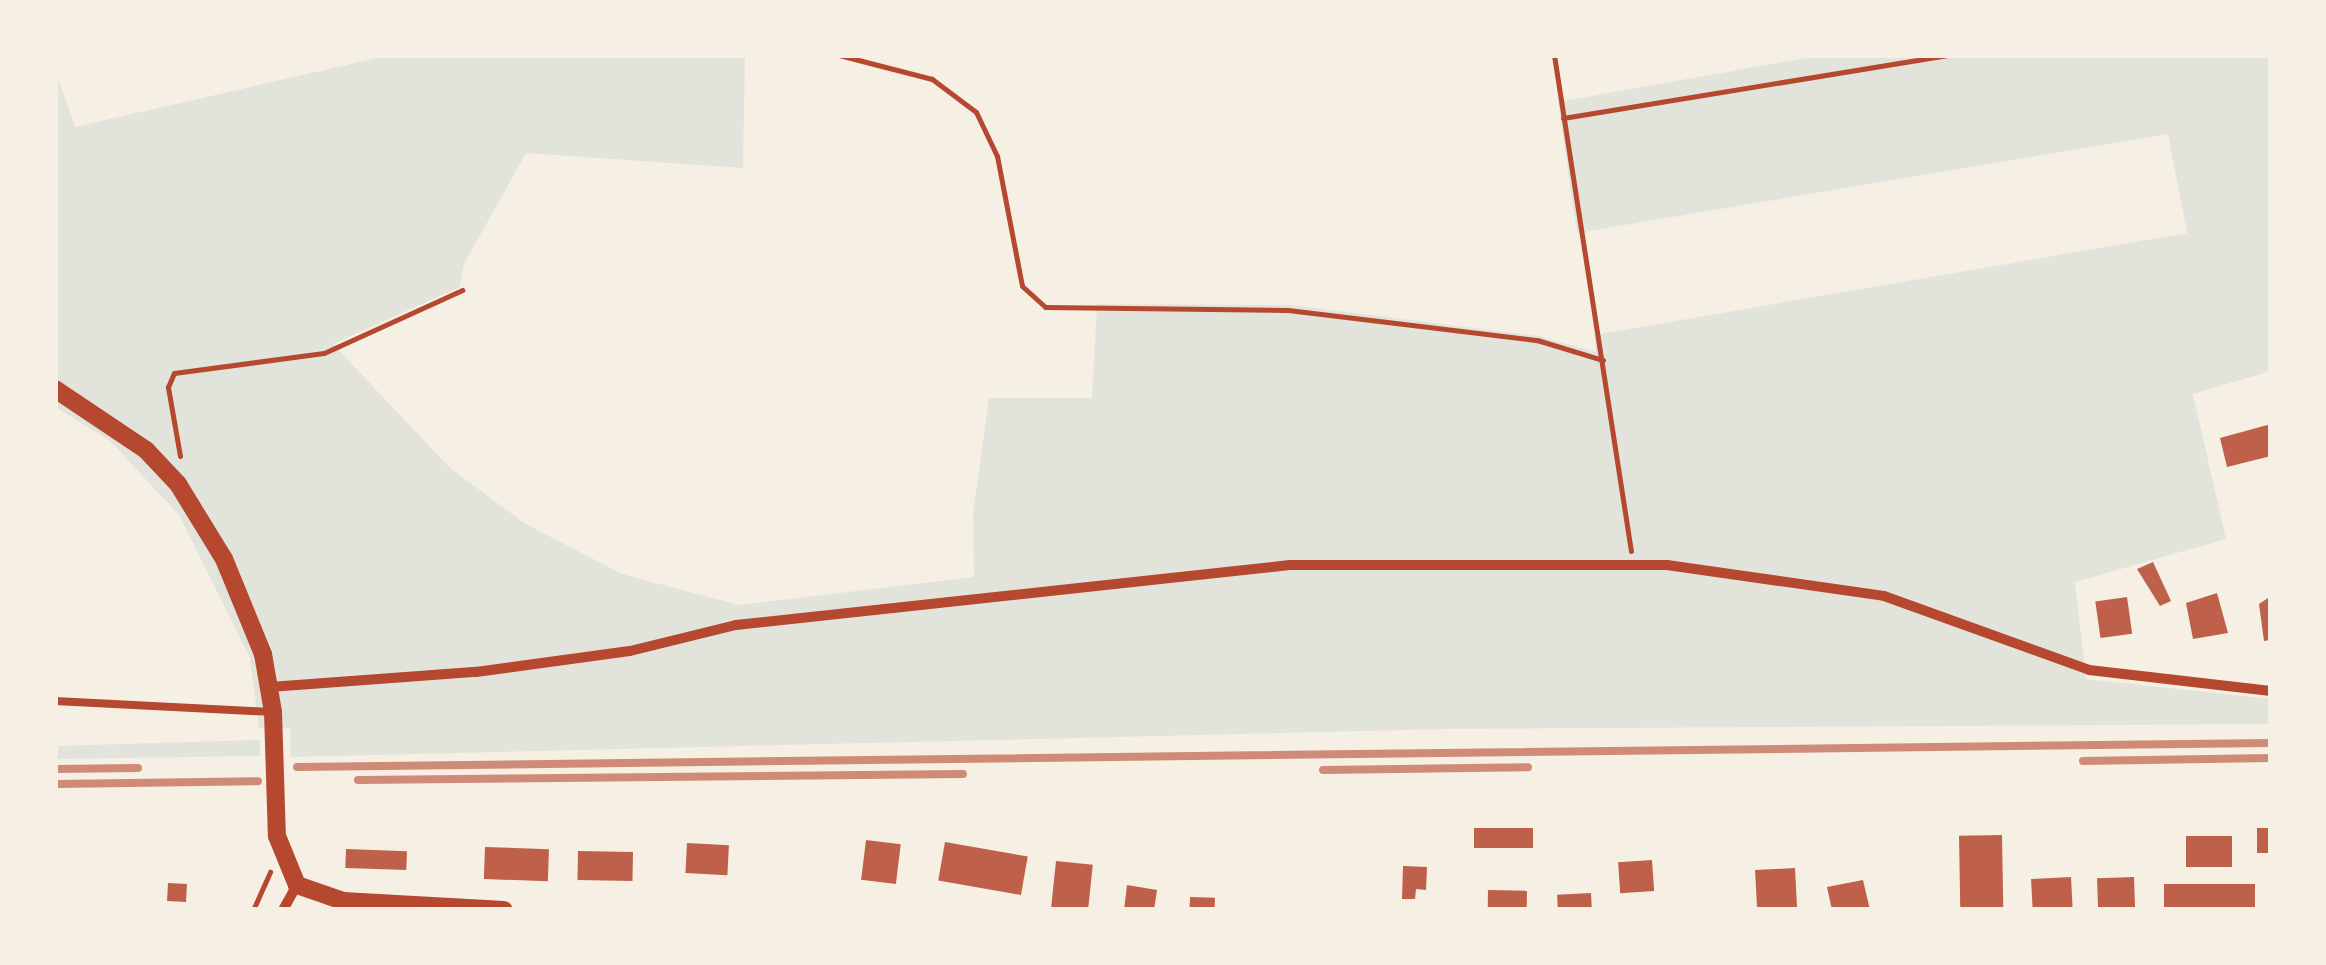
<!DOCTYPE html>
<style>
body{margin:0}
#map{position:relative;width:2326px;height:965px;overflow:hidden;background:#f6efe4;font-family:Signika,sans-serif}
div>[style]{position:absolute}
.green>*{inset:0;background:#e2e4dc}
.building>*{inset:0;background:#bf614a;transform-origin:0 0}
.path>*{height:5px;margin:-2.5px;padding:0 2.5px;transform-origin:2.5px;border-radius:2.5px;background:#b5482f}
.service>*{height:8px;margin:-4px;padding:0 4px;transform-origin:4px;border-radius:4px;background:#b5482f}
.minor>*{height:10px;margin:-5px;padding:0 5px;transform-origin:5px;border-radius:5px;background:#b5482f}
.tertiary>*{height:18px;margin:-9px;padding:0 9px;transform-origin:9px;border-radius:9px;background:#b5482f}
.rail>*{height:8px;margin:-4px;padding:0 4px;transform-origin:4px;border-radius:4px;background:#cf8b77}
span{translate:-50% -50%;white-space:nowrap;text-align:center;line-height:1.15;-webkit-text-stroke:9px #f6efe4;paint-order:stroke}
.frame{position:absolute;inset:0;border:58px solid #f6efe4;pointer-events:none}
</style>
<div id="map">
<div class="green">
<i style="clip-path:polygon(390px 55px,745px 55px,743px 168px,526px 153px,464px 264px,460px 287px,333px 344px,449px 467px,524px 523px,622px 574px,739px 605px,974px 577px,973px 514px,989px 398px,1092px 398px,1097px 304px,1291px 305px,1539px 336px,1596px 352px,1594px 335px,2187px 233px,2168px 134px,1577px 233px,1558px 102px,1822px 55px,2271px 55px,2271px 371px,2193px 394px,2226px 539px,2075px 582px,2086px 679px,2271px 699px,2271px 724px,1447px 729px,291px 757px,290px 728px,259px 728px,250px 658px,179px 515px,110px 441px,55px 407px,55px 69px,75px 127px)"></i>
<i style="clip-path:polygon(260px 740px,260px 756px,55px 759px,55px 746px)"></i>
</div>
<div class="building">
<i style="clip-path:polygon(2271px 424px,2271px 456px,2227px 467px,2220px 438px)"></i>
<i style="clip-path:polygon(2153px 562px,2171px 601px,2160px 606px,2137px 569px)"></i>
<i style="clip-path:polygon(2217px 593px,2228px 633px,2193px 639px,2186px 603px)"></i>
<i style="clip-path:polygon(2271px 596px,2271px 640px,2264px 641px,2259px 604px)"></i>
<i style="left:2127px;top:597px;width:37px;height:32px;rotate:82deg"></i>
<i style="left:1474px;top:828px;width:59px;height:20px"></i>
<i style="left:2257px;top:828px;width:14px;height:25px"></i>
<i style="left:2002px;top:835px;width:75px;height:43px;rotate:89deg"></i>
<i style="left:2186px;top:836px;width:46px;height:31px"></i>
<i style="left:866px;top:840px;width:35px;height:40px;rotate:7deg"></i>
<i style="left:945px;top:842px;width:84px;height:39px;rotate:10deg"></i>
<i style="left:687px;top:843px;width:42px;height:30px;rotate:3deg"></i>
<i style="left:485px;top:847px;width:64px;height:32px;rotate:2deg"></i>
<i style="left:346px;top:849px;width:61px;height:19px;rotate:2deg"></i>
<i style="left:578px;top:851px;width:55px;height:29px;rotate:1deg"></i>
<i style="left:1652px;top:860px;width:31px;height:34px;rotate:86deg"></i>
<i style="left:1056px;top:861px;width:37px;height:49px;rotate:6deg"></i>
<i style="clip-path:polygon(1403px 866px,1427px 867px,1426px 890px,1416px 889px,1415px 899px,1402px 899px)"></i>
<i style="left:1795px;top:868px;width:42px;height:40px;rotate:87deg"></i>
<i style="left:2071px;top:877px;width:33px;height:40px;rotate:87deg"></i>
<i style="left:2134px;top:877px;width:33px;height:37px;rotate:88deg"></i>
<i style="clip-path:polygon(1863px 880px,1870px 910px,1832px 910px,1827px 887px)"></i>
<i style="left:168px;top:883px;width:19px;height:18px;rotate:3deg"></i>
<i style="left:2164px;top:884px;width:91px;height:26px"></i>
<i style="clip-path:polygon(1127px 885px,1157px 890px,1154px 910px,1124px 910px)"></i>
<i style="left:1488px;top:890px;width:39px;height:20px;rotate:1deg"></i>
<i style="left:1591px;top:893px;width:17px;height:34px;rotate:87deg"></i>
<i style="left:1190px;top:897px;width:25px;height:13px;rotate:2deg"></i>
</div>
<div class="path">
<i style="left:839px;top:55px;width:96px;rotate:14.5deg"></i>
<i style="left:932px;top:79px;width:55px;rotate:36.9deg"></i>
<i style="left:976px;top:112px;width:49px;rotate:64.5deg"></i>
<i style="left:997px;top:156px;width:132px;rotate:79.1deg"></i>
<i style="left:1022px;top:286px;width:31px;rotate:42deg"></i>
<i style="left:1045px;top:307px;width:243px;rotate:0.7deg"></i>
<i style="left:1288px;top:310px;width:251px;rotate:6.9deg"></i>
<i style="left:1537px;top:340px;width:69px;rotate:16.9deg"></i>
<i style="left:1554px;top:55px;width:502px;rotate:81.18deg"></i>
<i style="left:1563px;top:118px;width:390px;rotate:-9.3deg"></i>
<i style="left:180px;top:456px;width:70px;rotate:-99.9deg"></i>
<i style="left:168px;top:387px;width:15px;rotate:-67deg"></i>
<i style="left:174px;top:373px;width:151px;rotate:-7.6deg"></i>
<i style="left:324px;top:353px;width:152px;rotate:-24.5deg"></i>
<i style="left:253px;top:910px;width:42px;rotate:-65.9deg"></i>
</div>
<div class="service">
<i style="left:55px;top:701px;width:215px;rotate:2.9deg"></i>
</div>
<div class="minor">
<i style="left:270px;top:687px;width:207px;rotate:-4.2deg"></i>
<i style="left:476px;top:672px;width:155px;rotate:-7.8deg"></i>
<i style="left:630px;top:651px;width:109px;rotate:-13.8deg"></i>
<i style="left:736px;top:625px;width:557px;rotate:-6.18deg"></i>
<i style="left:1290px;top:565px;width:377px"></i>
<i style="left:1667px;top:565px;width:219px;rotate:8.1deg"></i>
<i style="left:1884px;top:596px;width:218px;rotate:19.8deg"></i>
<i style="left:2089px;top:670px;width:183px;rotate:6.6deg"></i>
<i style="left:283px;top:910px;width:29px;rotate:-61deg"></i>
</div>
<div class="tertiary">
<i style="left:55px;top:389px;width:110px;rotate:33.8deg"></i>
<i style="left:146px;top:450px;width:47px;rotate:46.7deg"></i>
<i style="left:178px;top:484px;width:88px;rotate:58.5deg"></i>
<i style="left:224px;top:559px;width:103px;rotate:67.7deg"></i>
<i style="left:263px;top:654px;width:59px;rotate:80.2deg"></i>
<i style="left:273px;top:712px;width:124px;rotate:88.2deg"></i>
<i style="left:277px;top:836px;width:53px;rotate:67.8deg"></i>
<i style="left:297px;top:885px;width:49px;rotate:19.2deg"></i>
<i style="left:343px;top:901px;width:161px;rotate:3.2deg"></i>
</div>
<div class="rail">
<i style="left:2083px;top:761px;width:188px;rotate:-0.9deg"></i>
<i style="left:297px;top:767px;width:1974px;rotate:-0.7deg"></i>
<i style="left:55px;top:769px;width:83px;rotate:-0.7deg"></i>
<i style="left:1323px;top:770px;width:205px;rotate:-0.8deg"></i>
<i style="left:358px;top:780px;width:605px;rotate:-0.57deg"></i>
<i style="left:55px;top:784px;width:203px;rotate:-0.8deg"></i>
</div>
<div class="frame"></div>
</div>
